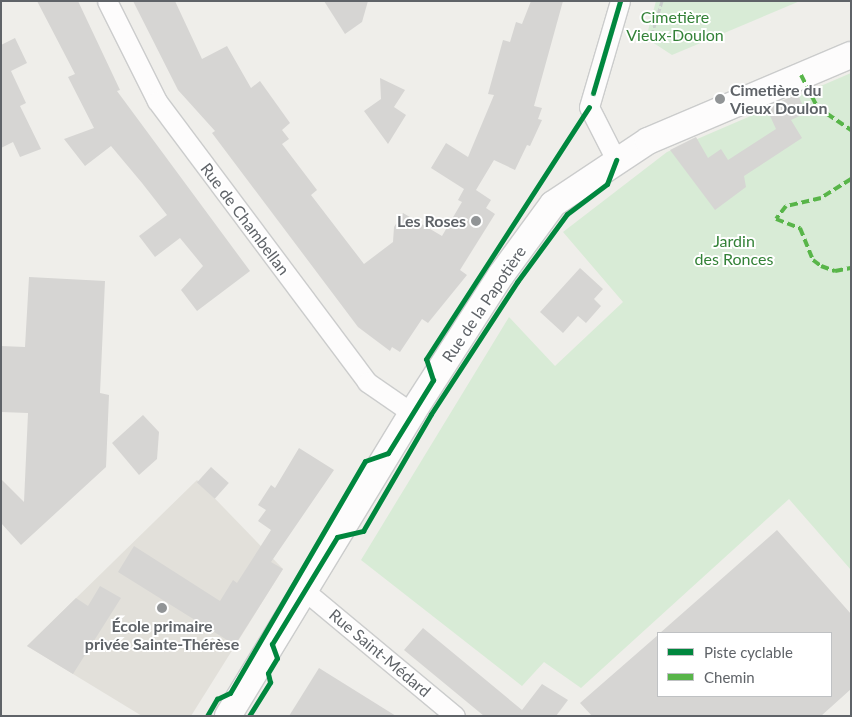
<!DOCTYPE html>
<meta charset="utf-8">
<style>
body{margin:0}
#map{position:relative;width:852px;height:717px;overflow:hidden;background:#efeeea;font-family:Lato,sans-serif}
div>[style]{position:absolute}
.education>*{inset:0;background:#e2e0da}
.green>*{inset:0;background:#d8ebd6}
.building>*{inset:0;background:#d6d5d3;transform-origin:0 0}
.path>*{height:3px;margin-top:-1.5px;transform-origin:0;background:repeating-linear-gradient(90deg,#cacfcc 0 5px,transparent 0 7.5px)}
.roads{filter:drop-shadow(1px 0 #cbcccc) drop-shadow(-1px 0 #cbcccc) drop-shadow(0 1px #cbcccc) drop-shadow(0 -1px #cbcccc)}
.street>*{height:19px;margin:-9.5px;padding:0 9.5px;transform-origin:9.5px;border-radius:9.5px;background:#fdfcfc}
.secondary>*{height:26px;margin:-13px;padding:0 13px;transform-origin:13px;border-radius:13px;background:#fdfcfc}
.quiet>*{height:4px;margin-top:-2px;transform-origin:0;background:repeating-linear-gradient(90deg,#58b549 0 8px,transparent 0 12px)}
.cycleway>*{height:5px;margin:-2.5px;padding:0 2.5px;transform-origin:2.5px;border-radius:2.5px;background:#00873e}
.dots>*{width:14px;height:14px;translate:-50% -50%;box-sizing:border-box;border:2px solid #fff;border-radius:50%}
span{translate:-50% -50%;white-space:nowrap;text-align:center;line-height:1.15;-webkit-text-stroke:4px #fff;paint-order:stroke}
.park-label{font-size:16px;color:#348238}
.poi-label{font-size:16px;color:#5f6368;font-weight:700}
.left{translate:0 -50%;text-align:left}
.right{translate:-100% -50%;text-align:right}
.street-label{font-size:16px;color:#5f6368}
.frame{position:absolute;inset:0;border:2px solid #5f6368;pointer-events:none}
.legend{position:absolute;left:657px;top:632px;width:175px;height:65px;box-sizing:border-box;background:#fff;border:1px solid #bfc1c3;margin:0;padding:6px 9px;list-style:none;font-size:15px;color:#5f6368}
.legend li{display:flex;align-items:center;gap:10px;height:25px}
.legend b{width:25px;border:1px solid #bfc1c3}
</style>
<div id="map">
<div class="education">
<i style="clip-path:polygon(197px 480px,283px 569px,191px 716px,142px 716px,27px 646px)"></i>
</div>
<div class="green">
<i style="clip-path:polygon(656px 1px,800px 1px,672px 55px,646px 38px)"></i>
<i style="clip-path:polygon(851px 73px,851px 570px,789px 499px,581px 688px,544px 662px,522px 686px,361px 560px,509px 317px,555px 366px,623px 302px,563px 232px,667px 152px)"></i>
</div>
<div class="building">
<i style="clip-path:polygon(37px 1px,78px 1px,120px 90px,117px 91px,250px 271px,197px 311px,181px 290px,203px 266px,180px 238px,155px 257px,139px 236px,167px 215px,142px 183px,111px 146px,85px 166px,64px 139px,94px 128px,68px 77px,75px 74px)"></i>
<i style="clip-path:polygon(133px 1px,175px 1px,202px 59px,227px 46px,251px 88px,260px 81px,290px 123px,282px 130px,289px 139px,282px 144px,317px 190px,311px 195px,364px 264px,393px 242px,394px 227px,403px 213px,442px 236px,462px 202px,458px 200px,464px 189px,431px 168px,446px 143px,468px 157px,494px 95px,488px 94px,503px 40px,510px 42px,516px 22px,522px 24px,531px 1px,563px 1px,534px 106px,542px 108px,538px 119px,542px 120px,530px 146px,527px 145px,515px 170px,494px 160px,476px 190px,491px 200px,486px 208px,495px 214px,460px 270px,467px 275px,428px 323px,422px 319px,400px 352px,392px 347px,390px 351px,358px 327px,212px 133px,215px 131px,178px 90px)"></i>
<i style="clip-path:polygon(324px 1px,368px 1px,362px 22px,345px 34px)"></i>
<i style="clip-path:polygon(15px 38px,27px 63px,11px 71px,26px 103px,20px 106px,41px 149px,20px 157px,13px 142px,1px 148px,1px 45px)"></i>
<i style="clip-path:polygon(380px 78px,405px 90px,394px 107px,406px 115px,388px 144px,364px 111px,381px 99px)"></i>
<i style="clip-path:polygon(791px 97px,799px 97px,806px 113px,791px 120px,802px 138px,744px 176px,746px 187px,715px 210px,670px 150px,696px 137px,708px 158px,721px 149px,728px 160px,776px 129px,766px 107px)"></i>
<i style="clip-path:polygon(580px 268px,603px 289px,594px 299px,601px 306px,586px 323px,578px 316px,563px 333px,540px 312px)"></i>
<i style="clip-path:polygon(29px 277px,105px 281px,100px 393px,109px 395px,106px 467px,21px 545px,1px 523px,1px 479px,24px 502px,28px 413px,1px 412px,1px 346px,25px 347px)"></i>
<i style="clip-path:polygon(143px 415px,159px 432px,157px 459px,139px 475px,112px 443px)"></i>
<i style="clip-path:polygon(299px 448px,334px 470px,271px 562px,283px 569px,235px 645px,118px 572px,134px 546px,220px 601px,233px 580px,237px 583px,271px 530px,258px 521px,266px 510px,258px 505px,271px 485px,275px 488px)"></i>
<i style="left:211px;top:467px;width:24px;height:21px;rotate:42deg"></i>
<i style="clip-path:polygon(777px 530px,851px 614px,851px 689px,821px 716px,592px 716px,580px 703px,658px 635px,658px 696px,831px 696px,831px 633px,660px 633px)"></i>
<i style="clip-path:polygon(100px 586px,121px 598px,73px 674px,27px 646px,76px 598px,88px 606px)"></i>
<i style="clip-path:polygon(423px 628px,522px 710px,542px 684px,568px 700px,556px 716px,484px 716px,404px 650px)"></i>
<i style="clip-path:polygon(319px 668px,396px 716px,289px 716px)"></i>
</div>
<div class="path">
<i style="left:662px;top:1px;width:34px;rotate:107deg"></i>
<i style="left:652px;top:34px;width:15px;rotate:32deg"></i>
</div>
<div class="roads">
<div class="street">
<i style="left:107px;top:1px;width:112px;rotate:63.4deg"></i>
<i style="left:157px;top:101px;width:351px;rotate:53.2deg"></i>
<i style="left:367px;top:382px;width:55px;rotate:34.6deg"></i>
<i style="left:616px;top:160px;width:59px;rotate:-117deg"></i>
<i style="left:589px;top:107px;width:110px;rotate:-73.7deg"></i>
<i style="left:305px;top:591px;width:195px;rotate:39.8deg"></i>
</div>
<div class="secondary">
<i style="left:228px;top:716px;width:354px;rotate:-58.7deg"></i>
<i style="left:412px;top:413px;width:164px;rotate:-57.2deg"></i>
<i style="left:501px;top:275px;width:88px;rotate:-53.8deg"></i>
<i style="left:553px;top:204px;width:114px;rotate:-33.6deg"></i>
<i style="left:648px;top:141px;width:220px;rotate:-23deg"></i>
</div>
</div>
<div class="quiet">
<i style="left:801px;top:75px;width:36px;rotate:63deg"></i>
<i style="left:817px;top:107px;width:41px;rotate:34.1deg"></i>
<i style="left:851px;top:179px;width:36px;rotate:148deg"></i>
<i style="left:821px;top:198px;width:36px;rotate:167deg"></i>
<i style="left:786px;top:206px;width:16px;rotate:128deg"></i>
<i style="left:776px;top:219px;width:26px;rotate:21deg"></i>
<i style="left:800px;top:228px;width:35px;rotate:68deg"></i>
<i style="left:813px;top:260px;width:10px;rotate:37deg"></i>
<i style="left:821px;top:266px;width:15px;rotate:20deg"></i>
<i style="left:835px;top:271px;width:16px;rotate:-11deg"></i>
</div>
<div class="cycleway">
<i style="left:593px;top:93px;width:96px;rotate:-73.6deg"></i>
<i style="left:207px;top:716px;width:20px;rotate:-60deg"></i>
<i style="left:217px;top:699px;width:14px;rotate:-25deg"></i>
<i style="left:230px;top:693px;width:268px;rotate:-59.8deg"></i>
<i style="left:365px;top:461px;width:24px;rotate:-19deg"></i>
<i style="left:388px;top:453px;width:86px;rotate:-58.3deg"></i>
<i style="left:433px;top:380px;width:22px;rotate:-108deg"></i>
<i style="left:426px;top:359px;width:300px;rotate:-57.1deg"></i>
<i style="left:249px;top:716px;width:40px;rotate:-58deg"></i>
<i style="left:270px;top:682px;width:9px;rotate:-103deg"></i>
<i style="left:268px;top:673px;width:17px;rotate:-59deg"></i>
<i style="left:277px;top:658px;width:15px;rotate:-110deg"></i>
<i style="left:272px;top:644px;width:125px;rotate:-58.7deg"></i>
<i style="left:337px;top:537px;width:27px;rotate:-13deg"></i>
<i style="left:363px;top:531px;width:135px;rotate:-59.8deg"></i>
<i style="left:431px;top:414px;width:158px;rotate:-56.9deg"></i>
<i style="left:517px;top:282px;width:84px;rotate:-53.7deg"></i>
<i style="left:567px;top:214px;width:50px;rotate:-36.9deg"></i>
<i style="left:607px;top:184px;width:26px;rotate:-69deg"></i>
</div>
<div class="dots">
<i style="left:720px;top:99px;background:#919496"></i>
<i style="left:476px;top:221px;background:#919496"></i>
<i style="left:162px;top:608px;background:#919496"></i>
</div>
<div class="park-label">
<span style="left:675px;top:26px">Cimetière<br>Vieux-Doulon</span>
<span style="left:734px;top:250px">Jardin<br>des Ronces</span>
</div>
<div class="poi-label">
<span class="left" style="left:730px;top:99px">Cimetière du<br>Vieux Doulon</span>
<span class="right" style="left:466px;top:221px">Les Roses</span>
<span style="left:162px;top:635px">École primaire<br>privée Sainte-Thérèse</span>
</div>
<div class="street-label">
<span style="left:245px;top:219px;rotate:53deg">Rue de Chambellan</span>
<span style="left:484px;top:304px;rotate:-56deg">Rue de la Papotière</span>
<span style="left:380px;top:653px;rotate:40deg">Rue Saint-Médard</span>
</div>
<div class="frame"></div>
<ul class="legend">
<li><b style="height:6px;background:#00873e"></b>Piste cyclable</li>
<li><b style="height:6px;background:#58b549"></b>Chemin</li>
</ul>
</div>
